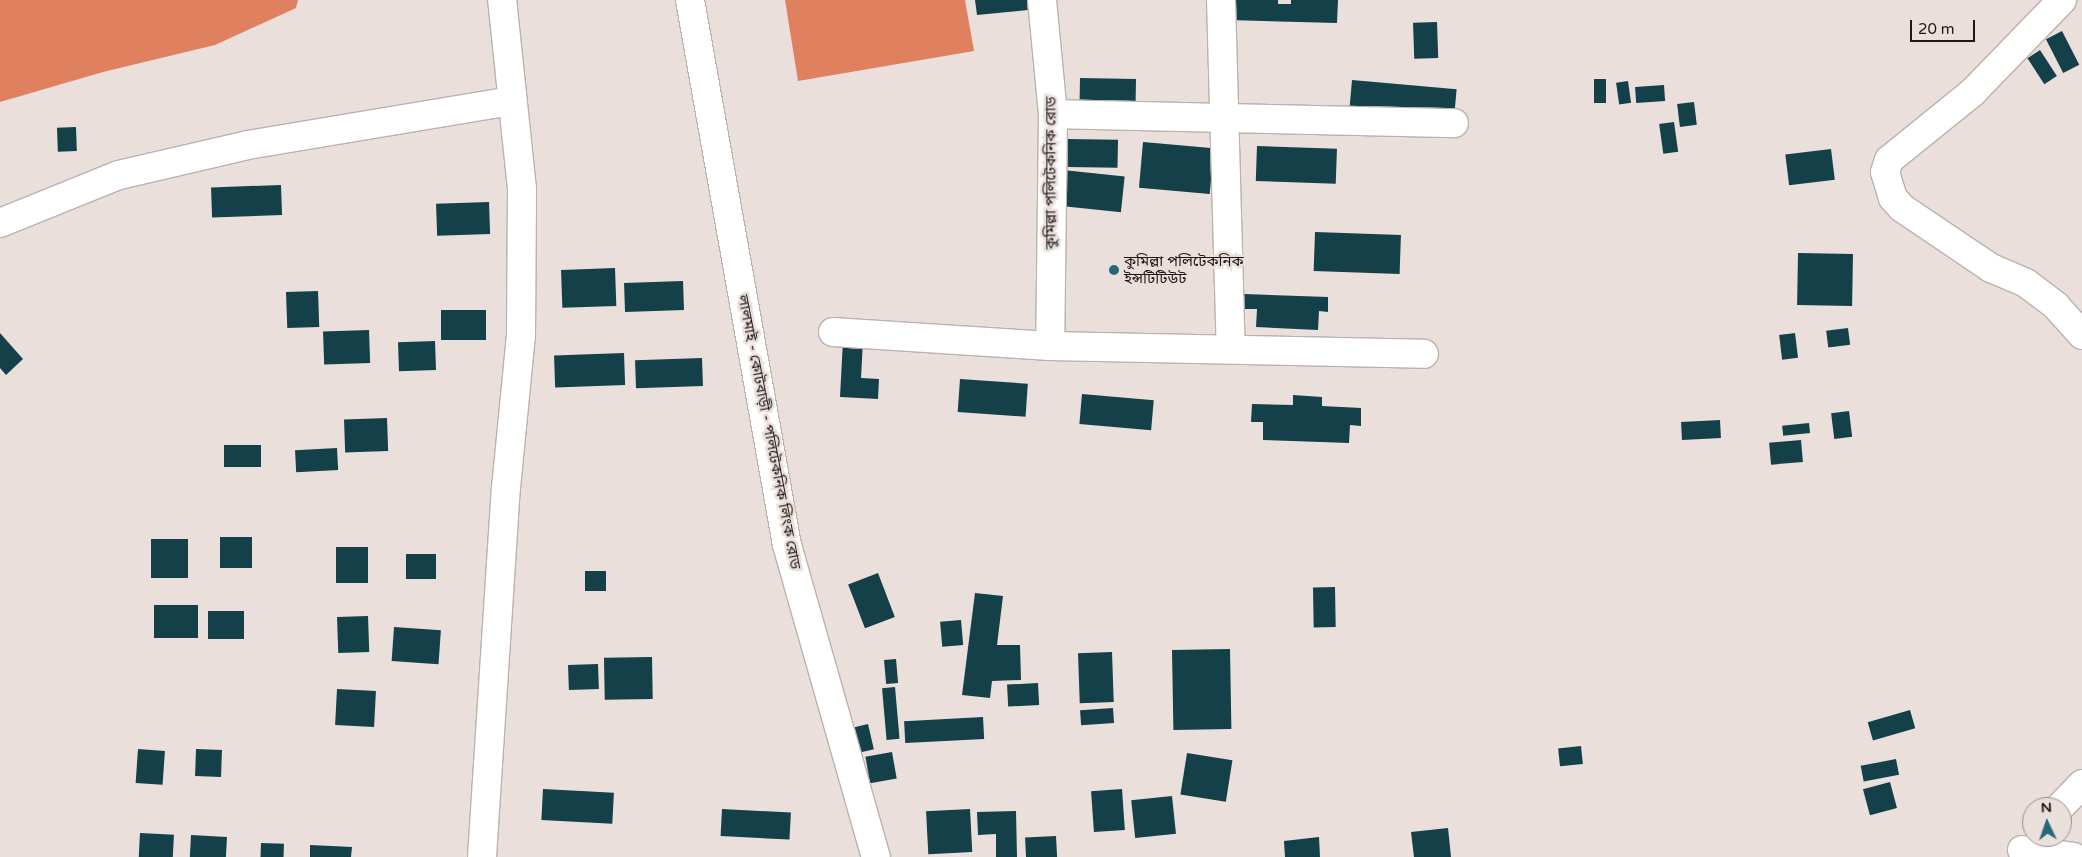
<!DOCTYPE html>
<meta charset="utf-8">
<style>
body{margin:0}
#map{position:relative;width:2082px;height:857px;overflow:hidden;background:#eadfdb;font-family:"Varela Round","Noto Sans Bengali",sans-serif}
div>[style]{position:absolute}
.water>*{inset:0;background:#df815e}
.building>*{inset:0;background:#134049;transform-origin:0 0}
.roads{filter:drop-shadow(1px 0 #bbb1ad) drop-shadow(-1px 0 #bbb1ad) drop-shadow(0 1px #bbb1ad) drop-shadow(0 -1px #bbb1ad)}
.minor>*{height:28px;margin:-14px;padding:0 14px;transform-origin:14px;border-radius:14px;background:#fff}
.major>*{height:28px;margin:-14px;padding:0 14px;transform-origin:14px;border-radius:14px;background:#fff}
.dots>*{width:14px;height:14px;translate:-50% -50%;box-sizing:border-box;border:2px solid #eadfdb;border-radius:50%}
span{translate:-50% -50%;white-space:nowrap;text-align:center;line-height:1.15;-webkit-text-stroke:5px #eadfdb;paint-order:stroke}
.street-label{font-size:15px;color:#1d1918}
.poi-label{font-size:15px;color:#1d1918}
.left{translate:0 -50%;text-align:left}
.north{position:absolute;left:2022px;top:797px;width:50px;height:50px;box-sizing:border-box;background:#eadfdb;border:1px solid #98908d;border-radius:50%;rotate:357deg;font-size:14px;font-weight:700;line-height:20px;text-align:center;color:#1d1918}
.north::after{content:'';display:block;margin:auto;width:18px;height:22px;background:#246b79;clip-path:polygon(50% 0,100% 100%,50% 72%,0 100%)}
.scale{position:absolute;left:1910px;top:20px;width:65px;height:22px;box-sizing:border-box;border:2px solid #1d1918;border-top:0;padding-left:6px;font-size:15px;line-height:18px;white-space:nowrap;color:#1d1918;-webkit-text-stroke:4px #eadfdb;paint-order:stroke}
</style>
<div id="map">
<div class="water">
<i style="clip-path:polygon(0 0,298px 0,296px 8px,215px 45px,103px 72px,0 102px)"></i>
<i style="clip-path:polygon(785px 0,965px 0,974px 51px,798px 81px)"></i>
</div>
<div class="building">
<i style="clip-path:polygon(975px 0,1027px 0,1028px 10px,977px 15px)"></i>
<i style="clip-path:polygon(1230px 0,1278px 0,1278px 4px,1291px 4px,1291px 0,1338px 0,1337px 23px,1229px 20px)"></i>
<i style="left:1437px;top:22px;width:36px;height:24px;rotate:88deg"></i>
<i style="left:2062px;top:31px;width:38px;height:18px;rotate:63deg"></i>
<i style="left:2040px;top:50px;width:31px;height:15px;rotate:57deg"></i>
<i style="left:1080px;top:78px;width:56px;height:25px;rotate:1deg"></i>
<i style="left:1594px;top:79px;width:12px;height:24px"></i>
<i style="left:1352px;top:80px;width:105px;height:34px;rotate:5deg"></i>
<i style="left:1628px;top:81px;width:22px;height:12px;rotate:82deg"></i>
<i style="left:1664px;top:85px;width:16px;height:29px;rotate:86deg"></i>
<i style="left:1694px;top:102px;width:23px;height:17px;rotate:83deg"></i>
<i style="left:1674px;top:122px;width:30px;height:15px;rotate:82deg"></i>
<i style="left:76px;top:127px;width:24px;height:19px;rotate:88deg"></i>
<i style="left:1068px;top:139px;width:50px;height:28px;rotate:1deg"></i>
<i style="left:1143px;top:142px;width:71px;height:46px;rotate:5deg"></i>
<i style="left:1257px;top:146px;width:80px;height:35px;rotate:2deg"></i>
<i style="left:1831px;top:149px;width:31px;height:46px;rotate:83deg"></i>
<i style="left:1063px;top:170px;width:62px;height:36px;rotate:6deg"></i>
<i style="left:281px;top:185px;width:30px;height:70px;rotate:88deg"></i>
<i style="left:489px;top:202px;width:32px;height:53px;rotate:88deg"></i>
<i style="left:1315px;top:232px;width:86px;height:39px;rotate:2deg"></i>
<i style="left:1798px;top:253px;width:55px;height:52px;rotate:1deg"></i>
<i style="left:615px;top:268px;width:38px;height:54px;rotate:88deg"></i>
<i style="left:683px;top:281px;width:29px;height:59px;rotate:88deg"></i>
<i style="left:318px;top:291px;width:36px;height:32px;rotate:88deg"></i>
<i style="clip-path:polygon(1244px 294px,1328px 297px,1328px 312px,1319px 311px,1318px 330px,1256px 327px,1257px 309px,1243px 309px)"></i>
<i style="left:486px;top:310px;width:30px;height:45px;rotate:90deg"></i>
<i style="left:1848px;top:328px;width:17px;height:22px;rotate:83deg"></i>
<i style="left:369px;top:330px;width:33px;height:46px;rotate:88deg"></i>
<i style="clip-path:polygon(0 333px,23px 359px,6px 375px,0 368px)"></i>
<i style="left:1795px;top:333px;width:25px;height:16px;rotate:83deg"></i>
<i style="clip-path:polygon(843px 340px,863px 341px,861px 378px,879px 379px,878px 399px,840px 397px)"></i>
<i style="left:435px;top:341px;width:29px;height:37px;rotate:88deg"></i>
<i style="left:624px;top:353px;width:32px;height:70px;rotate:88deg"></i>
<i style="left:702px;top:358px;width:28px;height:67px;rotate:88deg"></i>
<i style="left:960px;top:379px;width:68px;height:33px;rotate:4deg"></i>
<i style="left:1082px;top:394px;width:72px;height:30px;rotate:5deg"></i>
<i style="clip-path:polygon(1293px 395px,1322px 397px,1322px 406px,1361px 408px,1361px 426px,1350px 425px,1349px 443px,1263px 440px,1263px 422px,1251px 422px,1252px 404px,1293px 405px)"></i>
<i style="left:1849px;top:411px;width:26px;height:18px;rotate:83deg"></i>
<i style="left:387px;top:418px;width:33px;height:43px;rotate:88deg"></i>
<i style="left:1720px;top:420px;width:18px;height:39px;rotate:87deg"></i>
<i style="left:1809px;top:423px;width:10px;height:27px;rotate:84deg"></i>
<i style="left:1801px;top:440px;width:22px;height:32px;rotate:85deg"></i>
<i style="left:261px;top:445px;width:22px;height:37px;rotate:90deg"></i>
<i style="left:337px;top:448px;width:22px;height:42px;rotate:87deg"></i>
<i style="left:252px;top:537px;width:31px;height:32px;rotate:90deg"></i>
<i style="left:151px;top:539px;width:37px;height:39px"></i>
<i style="left:368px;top:547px;width:36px;height:32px;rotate:90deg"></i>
<i style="left:406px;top:554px;width:30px;height:25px"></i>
<i style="left:585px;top:571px;width:21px;height:20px"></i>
<i style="left:878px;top:573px;width:47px;height:32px;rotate:69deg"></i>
<i style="left:1335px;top:587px;width:40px;height:22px;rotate:89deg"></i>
<i style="clip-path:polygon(975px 593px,1003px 596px,997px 645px,1020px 645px,1021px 680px,992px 681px,990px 698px,962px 695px)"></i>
<i style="left:198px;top:605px;width:33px;height:44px;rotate:90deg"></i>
<i style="left:208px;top:611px;width:36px;height:28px"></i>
<i style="left:368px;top:616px;width:36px;height:31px;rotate:88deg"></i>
<i style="left:961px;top:620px;width:25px;height:21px;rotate:85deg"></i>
<i style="left:394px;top:627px;width:47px;height:34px;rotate:4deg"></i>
<i style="left:1230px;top:649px;width:80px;height:58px;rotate:89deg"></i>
<i style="left:1112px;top:652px;width:50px;height:34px;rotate:88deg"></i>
<i style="left:652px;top:657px;width:42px;height:48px;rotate:89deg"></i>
<i style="left:896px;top:659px;width:24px;height:12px;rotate:85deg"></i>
<i style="left:598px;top:664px;width:25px;height:30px;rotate:88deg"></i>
<i style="left:1038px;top:683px;width:22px;height:31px;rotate:87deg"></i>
<i style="left:895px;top:687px;width:52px;height:13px;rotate:85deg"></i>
<i style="left:337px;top:689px;width:39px;height:36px;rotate:3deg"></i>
<i style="left:1113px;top:708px;width:15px;height:33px;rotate:86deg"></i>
<i style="left:1910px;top:710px;width:19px;height:44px;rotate:74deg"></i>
<i style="left:983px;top:717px;width:22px;height:79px;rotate:87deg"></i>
<i style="left:868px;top:724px;width:26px;height:14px;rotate:77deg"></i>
<i style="left:1581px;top:746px;width:18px;height:23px;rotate:84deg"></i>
<i style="left:138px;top:749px;width:27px;height:34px;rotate:4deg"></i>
<i style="left:196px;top:749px;width:26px;height:27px;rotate:2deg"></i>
<i style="left:892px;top:752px;width:27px;height:27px;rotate:80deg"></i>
<i style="left:1187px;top:753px;width:46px;height:42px;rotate:9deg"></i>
<i style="left:1896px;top:759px;width:16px;height:36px;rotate:79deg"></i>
<i style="left:1890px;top:782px;width:27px;height:28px;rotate:75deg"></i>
<i style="left:543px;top:789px;width:71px;height:31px;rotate:3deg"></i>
<i style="left:1122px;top:789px;width:41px;height:31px;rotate:86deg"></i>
<i style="left:1172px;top:796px;width:38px;height:41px;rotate:84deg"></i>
<i style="left:722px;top:809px;width:69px;height:27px;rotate:3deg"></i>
<i style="left:970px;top:809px;width:43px;height:44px;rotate:87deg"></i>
<i style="clip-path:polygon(1016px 811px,1017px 857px,996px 857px,996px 834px,978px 835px,977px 812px)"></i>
<i style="clip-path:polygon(1448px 828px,1451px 857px,1414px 857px,1411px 832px)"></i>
<i style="left:140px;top:833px;width:34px;height:24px;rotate:3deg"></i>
<i style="left:191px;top:835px;width:36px;height:22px;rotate:3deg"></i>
<i style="left:1056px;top:836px;width:21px;height:31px;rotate:87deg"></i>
<i style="clip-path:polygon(1319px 837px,1320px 857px,1285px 857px,1284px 841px)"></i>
<i style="left:261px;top:843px;width:23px;height:14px;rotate:2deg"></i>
<i style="clip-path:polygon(310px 845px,352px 847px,351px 857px,310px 857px)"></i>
</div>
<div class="roads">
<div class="minor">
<i style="left:1042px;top:0;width:115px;rotate:84.5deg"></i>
<i style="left:1053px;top:114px;width:232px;rotate:90.7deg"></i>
<i style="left:1221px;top:0;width:349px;rotate:88.4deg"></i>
<i style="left:2062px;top:0;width:128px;rotate:134.1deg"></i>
<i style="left:1973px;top:92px;width:108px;rotate:141deg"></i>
<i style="left:1889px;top:160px;width:13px;rotate:108deg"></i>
<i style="left:1885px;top:172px;width:27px;rotate:73deg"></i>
<i style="left:1893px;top:198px;width:13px;rotate:48deg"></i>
<i style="left:1902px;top:208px;width:107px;rotate:34deg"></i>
<i style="left:1991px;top:268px;width:38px;rotate:23deg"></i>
<i style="left:2026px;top:283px;width:38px;rotate:37deg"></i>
<i style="left:2056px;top:306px;width:39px;rotate:48deg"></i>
<i style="left:1053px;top:114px;width:401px;rotate:1.3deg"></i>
<i style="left:0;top:223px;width:128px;rotate:-22deg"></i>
<i style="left:119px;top:175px;width:132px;rotate:-13.1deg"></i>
<i style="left:248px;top:145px;width:268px;rotate:-9.5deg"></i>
<i style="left:833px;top:332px;width:217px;rotate:3.7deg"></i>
<i style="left:1050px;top:346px;width:374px;rotate:1.2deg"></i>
<i style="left:2060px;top:807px;width:32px;rotate:-46deg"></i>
<i style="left:2022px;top:850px;width:52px;rotate:7.7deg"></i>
<i style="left:482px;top:857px;width:370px;rotate:-86.3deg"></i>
<i style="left:506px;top:488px;width:153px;rotate:-84.4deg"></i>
<i style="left:521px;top:336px;width:147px;rotate:-89.6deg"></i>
<i style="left:522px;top:189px;width:190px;rotate:-96deg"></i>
</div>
<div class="major">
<i style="left:690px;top:0;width:554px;rotate:79.91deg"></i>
<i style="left:787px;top:545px;width:324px;rotate:74.1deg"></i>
</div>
</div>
<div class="dots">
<i style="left:1114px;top:270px;background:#246b79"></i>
</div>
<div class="street-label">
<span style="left:1051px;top:173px;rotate:-90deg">কুমিল্লা পলিটেকনিক রোড</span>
<span style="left:769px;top:432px;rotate:79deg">লালমাই - কোটবাড়ী - পলিটেকনিক লিংক রোড</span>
</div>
<div class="poi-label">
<span class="left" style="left:1124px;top:270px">কুমিল্লা পলিটেকনিক<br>ইন্সটিটিউট</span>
</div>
<div class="north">N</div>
<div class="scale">20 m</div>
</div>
